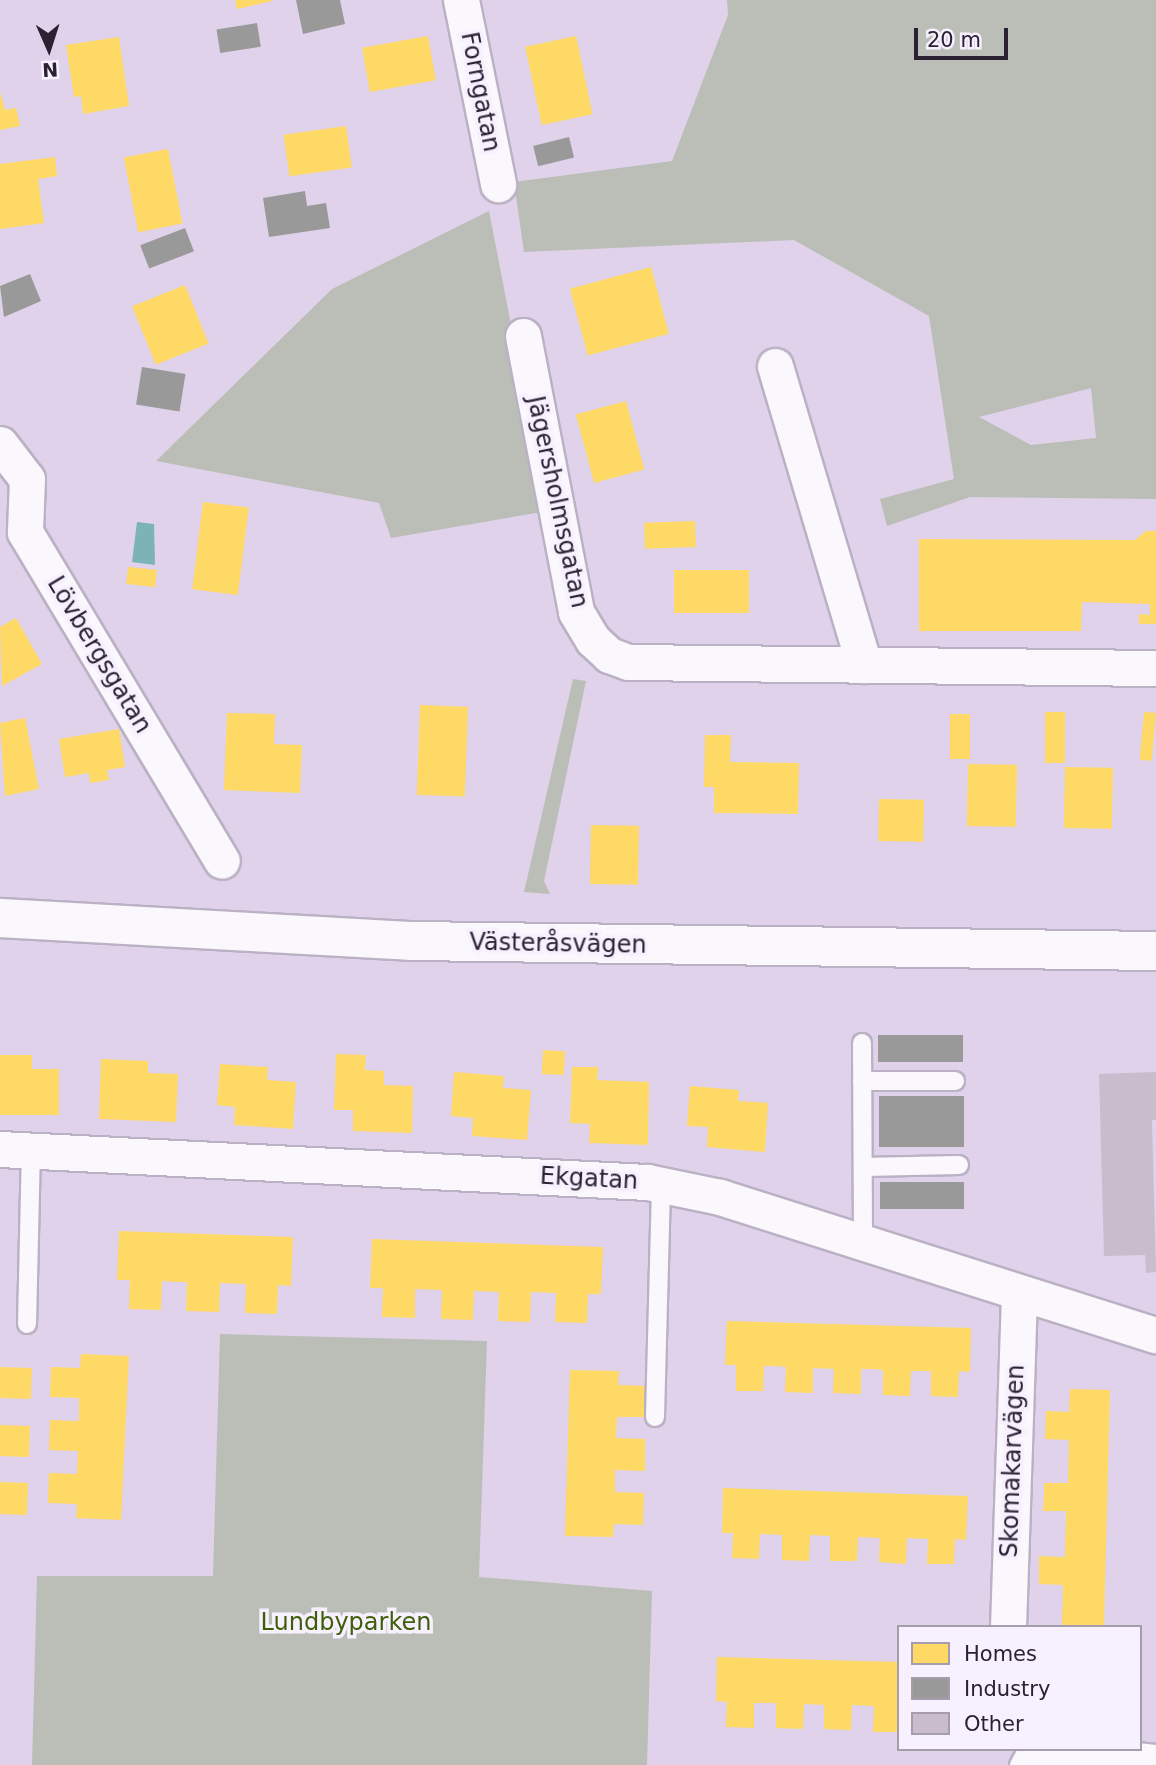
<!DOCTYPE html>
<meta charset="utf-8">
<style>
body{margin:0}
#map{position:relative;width:1156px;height:1765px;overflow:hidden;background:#dfd2ea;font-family:"DejaVu Sans",sans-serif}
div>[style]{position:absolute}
.green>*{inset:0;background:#babeb6}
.water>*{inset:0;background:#7bb3b6}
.homes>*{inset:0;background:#ffd966;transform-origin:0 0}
.industry>*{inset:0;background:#999;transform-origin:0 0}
.building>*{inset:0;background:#c8bccd}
.roads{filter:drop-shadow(2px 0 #bbb1c4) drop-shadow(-2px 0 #bbb1c4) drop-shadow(0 2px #bbb1c4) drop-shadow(0 -2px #bbb1c4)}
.service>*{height:18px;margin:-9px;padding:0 9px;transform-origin:9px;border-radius:9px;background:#faf8fc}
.minor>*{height:35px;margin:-17.5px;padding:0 17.5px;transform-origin:17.5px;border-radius:17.5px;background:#faf8fc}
.tertiary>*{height:38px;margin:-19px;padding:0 19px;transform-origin:19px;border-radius:19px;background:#faf8fc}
span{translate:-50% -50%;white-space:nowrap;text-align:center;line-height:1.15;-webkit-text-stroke:7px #f7f0fe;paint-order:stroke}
.street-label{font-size:24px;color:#2b2132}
.park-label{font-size:24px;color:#3e5f08}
.legend{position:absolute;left:897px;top:1625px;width:245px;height:126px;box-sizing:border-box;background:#f7f0fe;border:2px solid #a59dac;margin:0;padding:9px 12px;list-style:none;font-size:21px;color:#2b2132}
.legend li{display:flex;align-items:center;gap:14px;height:35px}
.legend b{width:35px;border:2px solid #a59dac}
.north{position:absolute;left:14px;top:14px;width:70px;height:70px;-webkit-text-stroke:5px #f7f0fe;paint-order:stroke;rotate:177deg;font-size:19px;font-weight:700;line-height:28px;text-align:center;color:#2b2132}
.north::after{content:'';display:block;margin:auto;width:24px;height:32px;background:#2b2132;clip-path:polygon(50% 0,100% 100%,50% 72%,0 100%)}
.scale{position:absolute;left:914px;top:28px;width:94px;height:32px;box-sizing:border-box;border:4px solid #2b2132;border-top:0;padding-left:9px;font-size:21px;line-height:24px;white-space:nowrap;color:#2b2132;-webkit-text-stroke:5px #f7f0fe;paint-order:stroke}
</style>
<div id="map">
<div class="green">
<i style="clip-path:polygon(evenodd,727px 0,1156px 0,1156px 499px,970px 497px,887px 526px,880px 499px,954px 479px,929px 316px,794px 240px,524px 252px,514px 182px,672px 161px,728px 15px,727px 0,1091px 388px,1096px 438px,1031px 445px,979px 417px,1091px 388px)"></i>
<i style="clip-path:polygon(489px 211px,547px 511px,391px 538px,379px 503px,156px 461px,332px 289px)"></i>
<i style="clip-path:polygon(573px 679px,586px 681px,544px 881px,550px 894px,524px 892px)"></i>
<i style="clip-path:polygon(220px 1334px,487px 1341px,479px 1577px,652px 1591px,647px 1765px,32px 1765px,37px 1576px,213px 1576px)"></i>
</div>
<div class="water">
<i style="clip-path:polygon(137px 522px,154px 524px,155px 565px,132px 562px)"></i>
</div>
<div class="homes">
<i style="clip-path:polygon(235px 0,272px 0,272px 1px,237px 9px)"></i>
<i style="left:428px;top:36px;width:45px;height:67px;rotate:80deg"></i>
<i style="left:576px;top:36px;width:80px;height:52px;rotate:78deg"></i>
<i style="clip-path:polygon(119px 37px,129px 106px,83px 114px,81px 96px,74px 97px,66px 45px)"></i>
<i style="clip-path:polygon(0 92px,5px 110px,16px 108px,20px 126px,0 130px)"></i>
<i style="left:346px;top:126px;width:42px;height:63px;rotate:82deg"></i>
<i style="left:168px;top:149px;width:76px;height:45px;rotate:79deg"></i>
<i style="clip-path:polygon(55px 157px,57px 176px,38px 179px,44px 223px,0 229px,0 164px)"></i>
<i style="left:651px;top:267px;width:69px;height:84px;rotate:75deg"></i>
<i style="left:185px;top:285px;width:63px;height:57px;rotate:68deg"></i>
<i style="left:626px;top:401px;width:71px;height:52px;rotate:75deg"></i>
<i style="left:203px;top:502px;width:46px;height:88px;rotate:7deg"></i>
<i style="left:695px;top:521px;width:26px;height:51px;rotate:88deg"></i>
<i style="clip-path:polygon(1146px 531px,1156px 531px,1156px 624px,1139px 624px,1139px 614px,1150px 615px,1150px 604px,1082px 602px,1081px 631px,919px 631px,919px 539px,1135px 540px)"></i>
<i style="left:128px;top:567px;width:29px;height:17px;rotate:6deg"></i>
<i style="left:674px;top:570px;width:75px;height:43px"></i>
<i style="clip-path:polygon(16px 618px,42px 664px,2px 686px,0 627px)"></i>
<i style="left:420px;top:705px;width:48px;height:90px;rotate:2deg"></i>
<i style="left:1045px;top:712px;width:20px;height:51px"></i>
<i style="left:1144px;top:712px;width:12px;height:48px;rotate:5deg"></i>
<i style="clip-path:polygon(227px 713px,275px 714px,274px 744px,302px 745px,300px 793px,224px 790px)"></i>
<i style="left:950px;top:714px;width:20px;height:45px"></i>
<i style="clip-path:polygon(25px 718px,39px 789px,5px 796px,0 723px)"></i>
<i style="clip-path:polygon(119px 729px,125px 767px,107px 770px,109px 780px,90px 783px,89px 773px,65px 777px,59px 739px)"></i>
<i style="clip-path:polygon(705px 735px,731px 735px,730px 762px,799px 763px,798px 814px,714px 813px,714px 787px,704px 787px)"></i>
<i style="left:968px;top:764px;width:49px;height:62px;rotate:1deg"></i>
<i style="left:1065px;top:767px;width:48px;height:61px;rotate:1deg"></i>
<i style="left:879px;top:799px;width:45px;height:42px;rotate:1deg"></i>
<i style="left:591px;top:825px;width:48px;height:59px;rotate:1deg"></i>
<i style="left:543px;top:1050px;width:22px;height:24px;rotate:3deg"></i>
<i style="clip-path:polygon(336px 1054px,366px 1055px,365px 1070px,384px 1071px,384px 1085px,413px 1086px,412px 1133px,353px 1131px,353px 1110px,334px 1110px)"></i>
<i style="clip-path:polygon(0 1055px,32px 1055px,32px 1069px,59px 1069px,59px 1115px,0 1115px)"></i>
<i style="clip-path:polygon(101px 1059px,148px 1061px,148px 1073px,178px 1074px,176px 1122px,99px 1119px)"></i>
<i style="clip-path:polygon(220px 1064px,268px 1067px,267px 1080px,296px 1082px,293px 1129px,234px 1125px,235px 1107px,217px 1105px)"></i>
<i style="clip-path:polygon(572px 1067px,598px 1067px,597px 1080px,649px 1082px,648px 1145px,589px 1143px,590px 1124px,570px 1123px)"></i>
<i style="clip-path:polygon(454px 1072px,504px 1076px,503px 1088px,531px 1090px,527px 1140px,472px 1136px,473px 1118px,451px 1116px)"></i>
<i style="clip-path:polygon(690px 1086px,739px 1090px,738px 1101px,768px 1103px,765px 1152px,707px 1147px,708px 1127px,687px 1126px)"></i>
<i style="clip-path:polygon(119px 1231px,293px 1237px,291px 1286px,278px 1285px,277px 1314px,245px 1313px,246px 1284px,220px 1283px,219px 1312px,186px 1311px,187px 1282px,176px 1282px,162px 1281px,161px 1310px,129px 1309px,130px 1280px,117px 1280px)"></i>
<i style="clip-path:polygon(372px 1239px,603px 1247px,601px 1294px,588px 1294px,587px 1323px,555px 1322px,556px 1293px,531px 1292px,530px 1322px,498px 1321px,499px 1292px,474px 1291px,473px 1320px,441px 1319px,442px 1290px,415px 1289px,415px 1318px,382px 1317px,383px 1288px,370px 1288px)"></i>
<i style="clip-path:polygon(727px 1321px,971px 1328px,970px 1372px,959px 1371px,958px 1397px,931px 1396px,931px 1371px,911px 1371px,910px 1396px,883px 1395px,883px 1370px,873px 1369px,861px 1369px,861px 1394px,833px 1393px,834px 1369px,813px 1368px,813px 1393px,785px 1392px,786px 1367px,775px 1366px,764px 1366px,763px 1391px,736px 1391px,736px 1365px,725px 1365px)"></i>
<i style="clip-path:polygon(81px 1354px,129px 1356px,121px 1520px,76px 1518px,77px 1504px,48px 1503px,49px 1473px,77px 1474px,78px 1451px,49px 1450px,50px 1420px,79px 1421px,79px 1398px,50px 1397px,51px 1367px,80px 1368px)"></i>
<i style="left:0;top:1367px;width:32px;height:31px;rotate:2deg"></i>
<i style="clip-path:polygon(570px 1370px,619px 1371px,618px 1385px,647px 1386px,646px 1417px,617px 1417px,616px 1438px,645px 1439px,645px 1471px,615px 1470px,615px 1492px,644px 1493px,643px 1525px,614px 1524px,613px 1537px,565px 1536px)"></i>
<i style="clip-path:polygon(1070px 1389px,1110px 1390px,1104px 1627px,1062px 1627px,1063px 1585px,1039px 1584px,1039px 1556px,1065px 1557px,1066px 1511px,1043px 1511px,1044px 1496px,1044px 1483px,1068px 1483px,1069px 1440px,1045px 1439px,1046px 1411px,1069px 1412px)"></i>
<i style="left:0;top:1425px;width:30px;height:31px;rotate:2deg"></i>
<i style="left:0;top:1482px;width:28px;height:32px;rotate:2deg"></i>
<i style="clip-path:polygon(723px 1488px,968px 1496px,966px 1540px,955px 1539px,954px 1564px,927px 1564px,928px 1539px,907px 1538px,906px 1564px,879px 1562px,880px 1538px,858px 1537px,857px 1561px,830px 1561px,830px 1536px,810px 1535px,809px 1561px,782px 1560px,782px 1535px,760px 1534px,759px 1559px,732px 1558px,733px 1533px,722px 1533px)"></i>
<i style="clip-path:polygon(717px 1657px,899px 1662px,899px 1732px,873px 1732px,874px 1706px,852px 1705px,851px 1730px,824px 1729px,824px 1705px,804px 1704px,803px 1729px,776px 1728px,776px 1703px,754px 1703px,754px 1728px,726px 1727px,727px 1702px,716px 1701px)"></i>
</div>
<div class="industry">
<i style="clip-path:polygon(296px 0,340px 0,345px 24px,303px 34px)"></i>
<i style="left:257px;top:23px;width:24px;height:41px;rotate:81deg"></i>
<i style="left:569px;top:137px;width:21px;height:37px;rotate:76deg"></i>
<i style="clip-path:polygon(305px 191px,307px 206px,326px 203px,330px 228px,269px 237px,263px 198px)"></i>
<i style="left:185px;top:228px;width:25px;height:48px;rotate:69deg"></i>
<i style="clip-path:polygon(30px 274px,41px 301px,4px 317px,0 286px)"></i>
<i style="left:142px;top:367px;width:44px;height:38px;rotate:9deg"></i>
<i style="left:878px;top:1035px;width:85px;height:27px"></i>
<i style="left:879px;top:1096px;width:85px;height:51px"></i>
<i style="left:964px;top:1182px;width:27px;height:84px;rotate:90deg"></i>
</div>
<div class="building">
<i style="clip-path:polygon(1156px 1072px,1156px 1120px,1152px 1120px,1156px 1272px,1146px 1273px,1145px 1255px,1104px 1256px,1099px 1074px)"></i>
</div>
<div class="roads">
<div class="service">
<i style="left:862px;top:1043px;width:200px;rotate:89.7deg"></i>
<i style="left:862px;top:1081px;width:93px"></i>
<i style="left:863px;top:1167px;width:96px;rotate:-1.2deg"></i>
<i style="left:27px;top:1324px;width:174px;rotate:-88.7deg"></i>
<i style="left:655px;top:1417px;width:233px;rotate:-88.5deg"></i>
<i style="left:1019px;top:1765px;width:18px;rotate:-61deg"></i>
</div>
<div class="minor">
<i style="left:461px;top:0;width:188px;rotate:78.6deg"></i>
<i style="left:523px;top:336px;width:281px;rotate:79.1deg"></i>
<i style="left:576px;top:612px;width:33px;rotate:59deg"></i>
<i style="left:593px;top:640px;width:22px;rotate:43deg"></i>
<i style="left:609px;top:655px;width:20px;rotate:20deg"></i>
<i style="left:628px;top:662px;width:528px;rotate:0.65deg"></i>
<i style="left:775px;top:366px;width:312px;rotate:73.4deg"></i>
<i style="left:0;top:444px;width:44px;rotate:52.4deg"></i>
<i style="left:27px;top:479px;width:53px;rotate:92.2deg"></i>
<i style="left:25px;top:532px;width:383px;rotate:59.1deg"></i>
<i style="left:0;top:1149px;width:648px;rotate:2.92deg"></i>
<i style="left:647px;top:1182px;width:75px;rotate:11.6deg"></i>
<i style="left:720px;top:1197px;width:457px;rotate:17.6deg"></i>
<i style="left:1008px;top:1627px;width:333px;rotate:-88.1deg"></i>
<i style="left:1034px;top:1749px;width:123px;rotate:6.1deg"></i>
</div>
<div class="tertiary">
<i style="left:0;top:918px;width:413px;rotate:3.2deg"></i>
<i style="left:412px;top:941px;width:744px;rotate:0.77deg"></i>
</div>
</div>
<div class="street-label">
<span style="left:480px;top:92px;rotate:79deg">Forngatan</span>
<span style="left:557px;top:502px;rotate:78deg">Jägersholmsgatan</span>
<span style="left:99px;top:655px;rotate:59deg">Lövbergsgatan</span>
<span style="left:558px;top:944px;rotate:1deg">Västeråsvägen</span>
<span style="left:589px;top:1179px;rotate:3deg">Ekgatan</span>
<span style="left:1013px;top:1461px;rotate:-88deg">Skomakarvägen</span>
</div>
<div class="park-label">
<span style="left:346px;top:1623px">Lundbyparken</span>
</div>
<ul class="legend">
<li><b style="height:19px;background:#ffd966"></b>Homes</li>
<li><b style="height:19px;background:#999"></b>Industry</li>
<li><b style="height:19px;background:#c8bccd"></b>Other</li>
</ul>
<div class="north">N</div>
<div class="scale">20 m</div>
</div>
